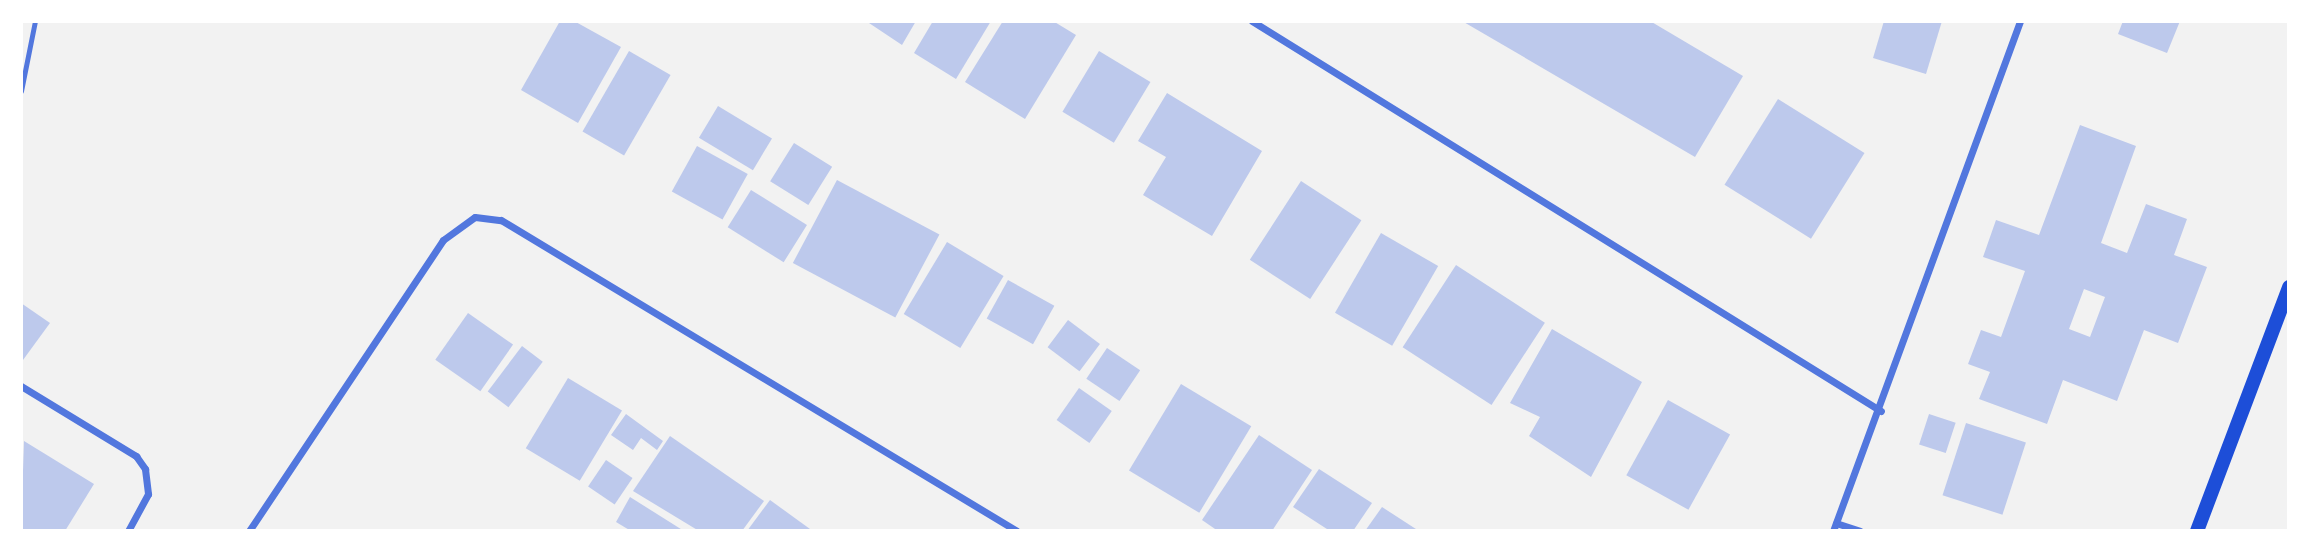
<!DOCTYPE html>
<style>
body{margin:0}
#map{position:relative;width:2310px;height:552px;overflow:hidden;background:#f2f2f2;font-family:"Roboto Serif",serif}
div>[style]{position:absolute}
.building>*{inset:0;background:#bdc9ec;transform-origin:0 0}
.service>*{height:5px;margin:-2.5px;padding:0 2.5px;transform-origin:2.5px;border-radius:2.5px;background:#5277de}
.minor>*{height:7px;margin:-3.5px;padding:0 3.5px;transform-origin:3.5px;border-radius:3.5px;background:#5277de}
.secondary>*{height:14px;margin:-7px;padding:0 7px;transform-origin:7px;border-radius:7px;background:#1d4ed8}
span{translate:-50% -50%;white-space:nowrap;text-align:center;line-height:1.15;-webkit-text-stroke:6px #fff;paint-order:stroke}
.frame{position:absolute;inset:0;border:23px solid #fff;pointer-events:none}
</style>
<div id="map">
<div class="building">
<i style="clip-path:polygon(560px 21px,574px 21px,621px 47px,578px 123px,521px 90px)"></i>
<i style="clip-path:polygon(866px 21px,916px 21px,902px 45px)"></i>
<i style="clip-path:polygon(933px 21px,991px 21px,956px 79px,914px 53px)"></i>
<i style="clip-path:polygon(1003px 21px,1053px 21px,1076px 35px,1025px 119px,965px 82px)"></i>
<i style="clip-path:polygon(1462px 21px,1650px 21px,1743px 76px,1695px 157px)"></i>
<i style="clip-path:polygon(1884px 21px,1942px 21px,1926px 74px,1873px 58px)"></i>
<i style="clip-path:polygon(2123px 21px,2180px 21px,2167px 53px,2118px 34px)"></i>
<i style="left:629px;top:51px;width:48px;height:93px;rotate:30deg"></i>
<i style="left:1099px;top:51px;width:60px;height:71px;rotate:31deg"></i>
<i style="clip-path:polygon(1167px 93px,1262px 151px,1212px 236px,1143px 195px,1166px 157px,1138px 141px)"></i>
<i style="left:1778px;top:99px;width:102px;height:101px;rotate:32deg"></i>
<i style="left:718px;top:106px;width:63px;height:37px;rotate:31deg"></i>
<i style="clip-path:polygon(evenodd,2080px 125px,2136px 146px,2101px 243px,2127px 253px,2146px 204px,2187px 219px,2174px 255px,2207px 267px,2178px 343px,2144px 330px,2117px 401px,2063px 380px,2047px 424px,1979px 399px,1990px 372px,1968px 364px,1981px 330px,2001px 337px,2025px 271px,1983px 257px,1996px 220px,2039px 235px,2080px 125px,2084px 289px,2105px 297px,2090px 337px,2069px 329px,2084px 289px)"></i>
<i style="left:794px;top:143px;width:45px;height:45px;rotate:32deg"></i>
<i style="left:697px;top:146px;width:58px;height:52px;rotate:29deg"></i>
<i style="left:837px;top:180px;width:116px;height:94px;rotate:28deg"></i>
<i style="left:1301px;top:181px;width:72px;height:94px;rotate:33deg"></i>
<i style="left:751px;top:190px;width:66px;height:44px;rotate:32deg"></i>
<i style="left:1381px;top:233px;width:66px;height:92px;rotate:30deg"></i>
<i style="left:947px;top:242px;width:66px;height:84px;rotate:31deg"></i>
<i style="left:1456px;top:265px;width:106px;height:98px;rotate:33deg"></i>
<i style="left:1008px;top:280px;width:53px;height:44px;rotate:29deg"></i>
<i style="clip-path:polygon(21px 303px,50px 323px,23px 360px,21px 358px)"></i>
<i style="left:468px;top:313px;width:55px;height:57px;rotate:35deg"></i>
<i style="left:1068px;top:320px;width:40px;height:34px;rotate:37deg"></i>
<i style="clip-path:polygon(1552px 329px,1642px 382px,1591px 477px,1529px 436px,1540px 417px,1510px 403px)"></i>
<i style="left:522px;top:346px;width:26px;height:57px;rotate:37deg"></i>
<i style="left:1107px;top:348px;width:40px;height:37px;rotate:34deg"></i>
<i style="left:568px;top:378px;width:63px;height:82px;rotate:31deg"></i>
<i style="left:1181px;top:384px;width:82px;height:101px;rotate:31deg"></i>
<i style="left:1079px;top:388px;width:40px;height:39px;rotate:35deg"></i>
<i style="left:1668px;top:400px;width:71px;height:86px;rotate:29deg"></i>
<i style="clip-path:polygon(626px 414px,663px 441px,657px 450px,641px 438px,633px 450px,611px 435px)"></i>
<i style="left:1929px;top:414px;width:28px;height:32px;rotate:18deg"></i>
<i style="left:1966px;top:423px;width:63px;height:76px;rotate:18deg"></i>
<i style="clip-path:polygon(1259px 435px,1312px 470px,1272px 531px,1218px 531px,1202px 520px)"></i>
<i style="clip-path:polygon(670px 436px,764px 501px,742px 531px,699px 531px,633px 491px)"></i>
<i style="clip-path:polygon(24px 441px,94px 484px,65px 531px,21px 531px)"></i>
<i style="left:606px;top:460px;width:32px;height:32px;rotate:34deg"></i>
<i style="clip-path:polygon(1319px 469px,1372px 503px,1353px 531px,1330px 531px,1293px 507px)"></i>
<i style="clip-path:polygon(630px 497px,684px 531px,631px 531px,616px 522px)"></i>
<i style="clip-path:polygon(770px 500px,810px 529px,808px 531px,747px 531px)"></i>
<i style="clip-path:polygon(1382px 507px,1419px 531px,1365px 531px)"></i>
</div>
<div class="service">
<i style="left:21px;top:91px;width:71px;rotate:-78.7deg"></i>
</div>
<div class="minor">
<i style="left:1252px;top:21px;width:740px;rotate:31.8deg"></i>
<i style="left:21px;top:386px;width:135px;rotate:31.3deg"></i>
<i style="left:136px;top:456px;width:16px;rotate:55deg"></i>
<i style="left:145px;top:469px;width:25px;rotate:83deg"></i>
<i style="left:148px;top:494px;width:42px;rotate:118.4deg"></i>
<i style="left:1836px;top:523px;width:25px;rotate:18deg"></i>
<i style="left:249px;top:531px;width:350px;rotate:-56.3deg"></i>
<i style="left:443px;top:240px;width:39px;rotate:-36deg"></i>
<i style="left:475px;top:217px;width:26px;rotate:7deg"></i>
<i style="left:501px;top:220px;width:602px;rotate:31.08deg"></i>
<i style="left:1833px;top:531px;width:543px;rotate:-69.86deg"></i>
</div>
<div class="secondary">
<i style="left:2197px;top:531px;width:261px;rotate:-69.3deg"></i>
</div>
<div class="frame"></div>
</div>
